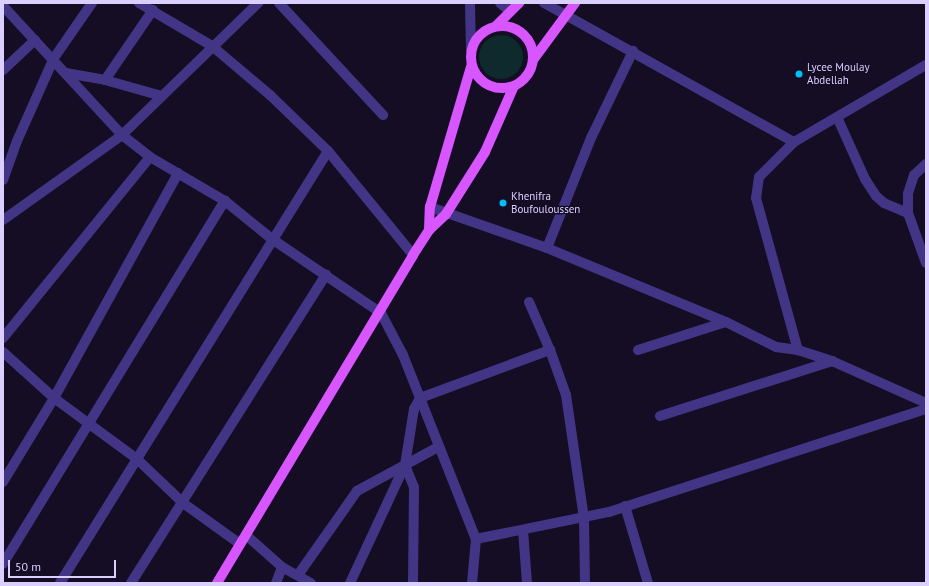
<!DOCTYPE html>
<style>
body{margin:0}
#map{position:relative;width:929px;height:586px;overflow:hidden;background:#140d23;font-family:"PT Sans",sans-serif}
div>[style]{position:absolute}
.green>*{inset:0;background:#0f2a2d}
.round{border-radius:50%}
.minor>*{height:10px;margin:-5px;padding:0 5px;transform-origin:5px;border-radius:5px;background:#433585}
.tertiary>*{height:10px;margin:-5px;padding:0 5px;transform-origin:5px;border-radius:5px;background:#433585}
.primary>*{height:10px;margin:-5px;padding:0 5px;transform-origin:5px;border-radius:5px;background:#d756ff}
.primary>.ring{margin:-5px;padding:0;box-sizing:content-box;background:none;border:10px solid #d756ff;border-radius:50%}
.dots>*{width:11px;height:11px;translate:-50% -50%;box-sizing:border-box;border:2px solid #140d23;border-radius:50%}
span{translate:-50% -50%;white-space:nowrap;text-align:center;line-height:1.15;-webkit-text-stroke:3px #140d23;paint-order:stroke}
.poi-label{font-size:11px;color:#dbcfff}
.left{translate:0 -50%;text-align:left}
.frame{position:absolute;inset:0;border:4px solid #dbcfff;pointer-events:none}
.scale{position:absolute;left:8px;top:560px;width:108px;height:18px;box-sizing:border-box;border:2px solid #dbcfff;border-top:0;padding-left:5px;font-size:12px;line-height:14px;white-space:nowrap;color:#dbcfff;-webkit-text-stroke:3px #140d23;paint-order:stroke}
</style>
<div id="map">
<div class="green">
<i class="round" style="left:479px;top:35px;width:44px;height:44px"></i>
</div>
<div class="minor">
<i style="left:139px;top:3px;width:85px;rotate:30.5deg"></i>
<i style="left:212px;top:46px;width:76px;rotate:40.2deg"></i>
<i style="left:270px;top:95px;width:81px;rotate:44deg"></i>
<i style="left:328px;top:151px;width:134px;rotate:50.7deg"></i>
<i style="left:279px;top:3px;width:153px;rotate:47.1deg"></i>
<i style="left:544px;top:3px;width:286px;rotate:29.1deg"></i>
<i style="left:794px;top:142px;width:153px;rotate:-30.3deg"></i>
<i style="left:3px;top:6px;width:176px;rotate:47.3deg"></i>
<i style="left:122px;top:135px;width:36px;rotate:38deg"></i>
<i style="left:150px;top:157px;width:87px;rotate:30.4deg"></i>
<i style="left:225px;top:201px;width:60px;rotate:39deg"></i>
<i style="left:272px;top:239px;width:132px;rotate:34.2deg"></i>
<i style="left:381px;top:313px;width:47px;rotate:62.4deg"></i>
<i style="left:403px;top:355px;width:198px;rotate:68.4deg"></i>
<i style="left:476px;top:539px;width:136px;rotate:-11.5deg"></i>
<i style="left:609px;top:512px;width:333px;rotate:-18deg"></i>
<i style="left:3px;top:70px;width:44px;rotate:-43.2deg"></i>
<i style="left:66px;top:73px;width:40px;rotate:10deg"></i>
<i style="left:105px;top:80px;width:59px;rotate:15.7deg"></i>
<i style="left:105px;top:80px;width:85px;rotate:-55.6deg"></i>
<i style="left:837px;top:117px;width:68px;rotate:65.7deg"></i>
<i style="left:865px;top:179px;width:20px;rotate:57deg"></i>
<i style="left:876px;top:196px;width:11px;rotate:41deg"></i>
<i style="left:884px;top:203px;width:26px;rotate:23deg"></i>
<i style="left:794px;top:142px;width:49px;rotate:135deg"></i>
<i style="left:759px;top:177px;width:21px;rotate:98deg"></i>
<i style="left:756px;top:198px;width:158px;rotate:74.6deg"></i>
<i style="left:926px;top:164px;width:16px;rotate:137deg"></i>
<i style="left:914px;top:175px;width:20px;rotate:108deg"></i>
<i style="left:908px;top:194px;width:19px;rotate:90deg"></i>
<i style="left:908px;top:213px;width:53px;rotate:70.2deg"></i>
<i style="left:3px;top:180px;width:41px;rotate:-70.3deg"></i>
<i style="left:17px;top:141px;width:91px;rotate:-66deg"></i>
<i style="left:54px;top:58px;width:67px;rotate:-55.4deg"></i>
<i style="left:430px;top:207px;width:124px;rotate:19.3deg"></i>
<i style="left:547px;top:248px;width:194px;rotate:22.5deg"></i>
<i style="left:726px;top:322px;width:56px;rotate:26.6deg"></i>
<i style="left:776px;top:347px;width:22px;rotate:8deg"></i>
<i style="left:798px;top:350px;width:36px;rotate:18deg"></i>
<i style="left:832px;top:361px;width:103px;rotate:24.1deg"></i>
<i style="left:3px;top:220px;width:146px;rotate:-35.5deg"></i>
<i style="left:122px;top:135px;width:190px;rotate:-44.1deg"></i>
<i style="left:547px;top:248px;width:118px;rotate:-68.2deg"></i>
<i style="left:591px;top:138px;width:97px;rotate:-64.2deg"></i>
<i style="left:529px;top:302px;width:52px;rotate:66.4deg"></i>
<i style="left:550px;top:350px;width:48px;rotate:70.4deg"></i>
<i style="left:566px;top:395px;width:125px;rotate:81.7deg"></i>
<i style="left:584px;top:519px;width:64px;rotate:89.1deg"></i>
<i style="left:3px;top:338px;width:233px;rotate:-50.9deg"></i>
<i style="left:638px;top:350px;width:92px;rotate:-17.7deg"></i>
<i style="left:3px;top:352px;width:69px;rotate:42deg"></i>
<i style="left:54px;top:398px;width:103px;rotate:36.3deg"></i>
<i style="left:137px;top:459px;width:64px;rotate:43.7deg"></i>
<i style="left:183px;top:503px;width:70px;rotate:35.7deg"></i>
<i style="left:660px;top:416px;width:181px;rotate:-17.7deg"></i>
<i style="left:405px;top:465px;width:24px;rotate:68deg"></i>
<i style="left:414px;top:487px;width:96px;rotate:90.6deg"></i>
<i style="left:3px;top:482px;width:98px;rotate:-58.7deg"></i>
<i style="left:54px;top:398px;width:257px;rotate:-61.1deg"></i>
<i style="left:625px;top:506px;width:80px;rotate:73.4deg"></i>
<i style="left:523px;top:530px;width:53px;rotate:85.7deg"></i>
<i style="left:246px;top:535px;width:48px;rotate:41.6deg"></i>
<i style="left:282px;top:567px;width:33px;rotate:29deg"></i>
<i style="left:3px;top:564px;width:426px;rotate:-58.6deg"></i>
<i style="left:298px;top:575px;width:103px;rotate:-54.9deg"></i>
<i style="left:357px;top:491px;width:92px;rotate:-28.5deg"></i>
<i style="left:60px;top:583px;width:508px;rotate:-58.19deg"></i>
<i style="left:131px;top:583px;width:365px;rotate:-57.7deg"></i>
<i style="left:276px;top:583px;width:17px;rotate:-69deg"></i>
<i style="left:350px;top:583px;width:130px;rotate:-65deg"></i>
<i style="left:405px;top:465px;width:57px;rotate:-80.9deg"></i>
<i style="left:414px;top:409px;width:13px;rotate:-61deg"></i>
<i style="left:420px;top:398px;width:139px;rotate:-20.3deg"></i>
<i style="left:472px;top:583px;width:44px;rotate:-84.8deg"></i>
</div>
<div class="tertiary">
<i style="left:470px;top:3px;width:46px;rotate:88.8deg"></i>
<i style="left:500px;top:3px;width:13px;rotate:39deg"></i>
</div>
<div class="primary">
<i class="ring" style="left:471px;top:26px;width:52px;height:52px"></i>
<i style="left:496px;top:26px;width:33px;rotate:-45deg"></i>
<i style="left:533px;top:60px;width:71px;rotate:-53.6deg"></i>
<i style="left:429px;top:230px;width:23px;rotate:-88deg"></i>
<i style="left:430px;top:207px;width:146px;rotate:-73.7deg"></i>
<i style="left:217px;top:583px;width:382px;rotate:-59.1deg"></i>
<i style="left:413px;top:255px;width:30px;rotate:-57deg"></i>
<i style="left:429px;top:230px;width:23px;rotate:-43deg"></i>
<i style="left:446px;top:214px;width:73px;rotate:-57.8deg"></i>
<i style="left:485px;top:152px;width:72px;rotate:-66.3deg"></i>
</div>
<div class="dots">
<i style="left:799px;top:74px;background:#00bffa"></i>
<i style="left:503px;top:203px;background:#00bffa"></i>
</div>
<div class="poi-label">
<span class="left" style="left:807px;top:74px">Lycee Moulay<br>Abdellah</span>
<span class="left" style="left:511px;top:203px">Khenifra<br>Boufouloussen</span>
</div>
<div class="frame"></div>
<div class="scale">50 m</div>
</div>
